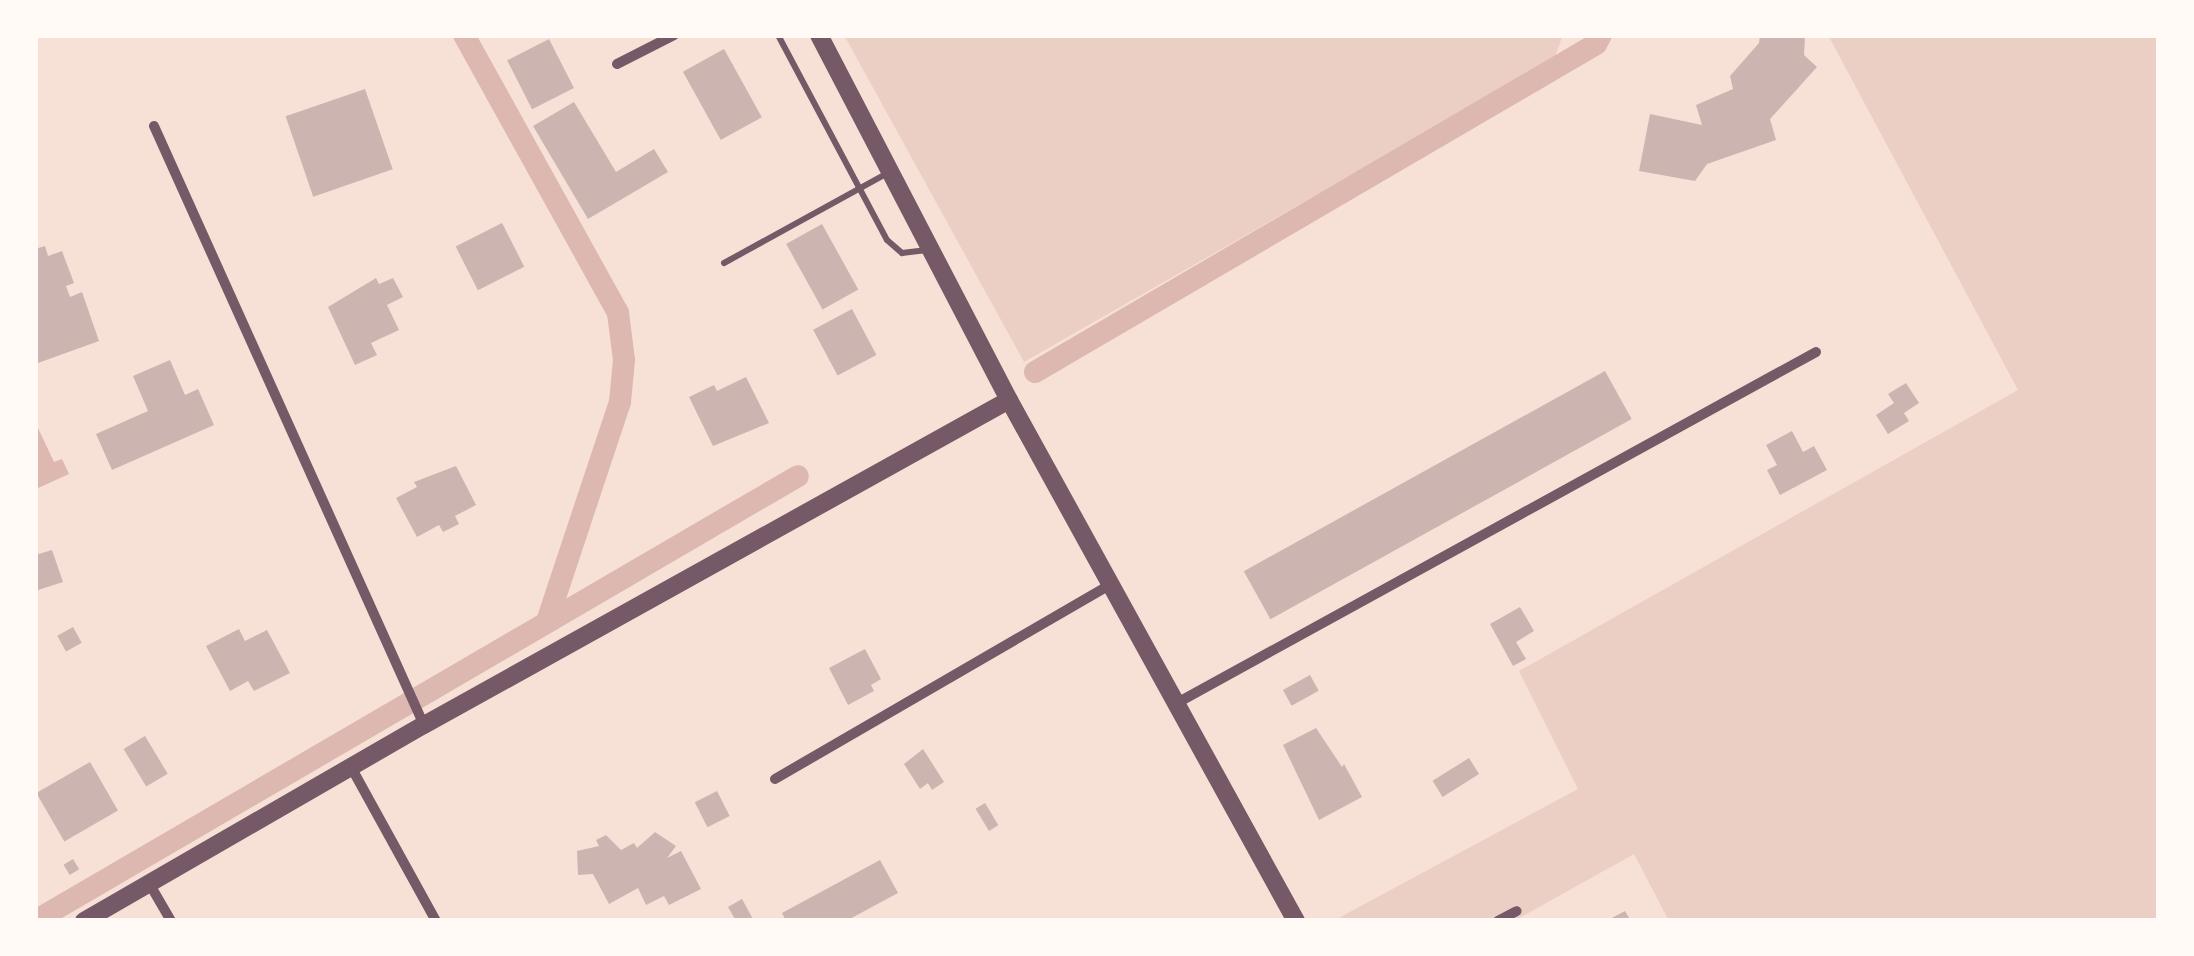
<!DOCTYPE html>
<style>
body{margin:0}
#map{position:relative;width:2194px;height:956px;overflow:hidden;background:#f7e1d7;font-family:"Titillium Web",sans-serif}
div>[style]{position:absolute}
.green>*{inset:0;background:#ebcfc5}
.water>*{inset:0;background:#dcb8b0}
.canal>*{height:22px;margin:-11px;padding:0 11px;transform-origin:11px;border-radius:11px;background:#dcb8b0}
.building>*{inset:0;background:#ccb4b1;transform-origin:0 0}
.service>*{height:6px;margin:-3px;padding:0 3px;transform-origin:3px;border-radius:3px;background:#755966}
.minor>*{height:10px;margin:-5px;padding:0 5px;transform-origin:5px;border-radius:5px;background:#755966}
.tertiary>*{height:18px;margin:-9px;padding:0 9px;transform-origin:9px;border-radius:9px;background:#755966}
span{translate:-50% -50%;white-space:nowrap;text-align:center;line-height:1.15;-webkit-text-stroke:9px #fffaf5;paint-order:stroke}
.frame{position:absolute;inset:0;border:38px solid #fffaf5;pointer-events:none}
</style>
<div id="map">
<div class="green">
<i style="clip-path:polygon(844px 35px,1563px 35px,1554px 59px,1024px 362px)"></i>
<i style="clip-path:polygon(1828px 35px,2159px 35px,2159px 921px,1669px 921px,1634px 854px,1514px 921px,1333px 921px,1578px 789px,1519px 671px,2018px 390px)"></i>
</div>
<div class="water">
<i style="clip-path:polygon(38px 428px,54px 462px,62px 459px,69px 474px,36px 489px)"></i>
</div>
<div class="canal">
<i style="left:464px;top:35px;width:318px;rotate:61deg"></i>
<i style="left:618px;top:313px;width:47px;rotate:82.7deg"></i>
<i style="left:624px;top:360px;width:42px;rotate:95.4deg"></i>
<i style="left:620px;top:402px;width:232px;rotate:108.4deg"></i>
<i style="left:1035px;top:372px;width:650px;rotate:-30.31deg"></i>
<i style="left:1596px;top:44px;width:10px;rotate:-61deg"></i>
<i style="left:35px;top:921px;width:883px;rotate:-30.25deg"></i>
</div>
<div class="building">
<i style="clip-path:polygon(1760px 35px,1805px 37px,1804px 55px,1817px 67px,1770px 119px,1776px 140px,1707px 164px,1695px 181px,1639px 171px,1650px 114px,1702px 125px,1696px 105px,1733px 89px,1730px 76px,1759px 43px)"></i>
<i style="left:549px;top:39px;width:55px;height:47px;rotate:63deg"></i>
<i style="left:724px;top:49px;width:78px;height:47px;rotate:61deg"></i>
<i style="left:365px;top:89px;width:85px;height:84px;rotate:71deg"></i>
<i style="clip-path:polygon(574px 102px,616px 172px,654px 149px,668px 172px,588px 219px,533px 126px)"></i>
<i style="left:502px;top:223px;width:49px;height:52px;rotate:63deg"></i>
<i style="left:822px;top:224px;width:75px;height:41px;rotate:61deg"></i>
<i style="clip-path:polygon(45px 246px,48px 256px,62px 251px,74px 283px,66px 286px,70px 297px,82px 292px,99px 341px,38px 363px,35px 249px)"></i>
<i style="clip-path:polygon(376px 278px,379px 284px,393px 278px,403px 297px,387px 305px,399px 330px,371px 343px,377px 355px,355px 365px,328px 307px)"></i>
<i style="left:852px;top:309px;width:52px;height:44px;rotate:62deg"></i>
<i style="clip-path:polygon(170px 360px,185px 395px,198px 389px,214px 425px,112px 470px,96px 434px,148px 411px,133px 376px)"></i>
<i style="left:1605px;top:371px;width:55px;height:413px;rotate:61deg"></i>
<i style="clip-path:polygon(746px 377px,769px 423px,713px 446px,689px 397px,714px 385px,717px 391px)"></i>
<i style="clip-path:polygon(1906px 383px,1919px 403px,1904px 413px,1909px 421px,1888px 434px,1876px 415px,1894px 403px,1888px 394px)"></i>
<i style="clip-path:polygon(1792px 431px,1803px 452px,1814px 446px,1827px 470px,1780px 495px,1767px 470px,1777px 465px,1766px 445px)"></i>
<i style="clip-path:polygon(456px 466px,476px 505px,455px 516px,459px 524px,443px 532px,439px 525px,417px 537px,396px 498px,417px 487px,414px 482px)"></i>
<i style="clip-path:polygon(52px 550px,63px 582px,35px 591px,35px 555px)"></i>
<i style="clip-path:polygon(1520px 607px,1534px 631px,1516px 642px,1526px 659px,1513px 666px,1490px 624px)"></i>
<i style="left:73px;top:627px;width:18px;height:18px;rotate:61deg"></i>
<i style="clip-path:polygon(239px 629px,245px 641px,267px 630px,290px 673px,254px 691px,248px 681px,230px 691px,206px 646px)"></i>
<i style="clip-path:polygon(865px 649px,881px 679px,871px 685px,874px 691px,848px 705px,829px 668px)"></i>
<i style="left:1310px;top:675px;width:18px;height:31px;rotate:61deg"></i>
<i style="clip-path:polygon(1316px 728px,1342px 767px,1344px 764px,1362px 797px,1319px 820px,1283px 745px)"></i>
<i style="left:145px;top:736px;width:44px;height:25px;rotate:59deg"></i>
<i style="clip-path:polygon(923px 749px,944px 782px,932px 790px,928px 783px,920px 789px,904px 764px)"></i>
<i style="left:1469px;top:758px;width:19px;height:43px;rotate:58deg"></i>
<i style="left:90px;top:762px;width:56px;height:62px;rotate:60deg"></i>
<i style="left:717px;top:791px;width:28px;height:25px;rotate:63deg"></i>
<i style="left:985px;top:803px;width:26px;height:11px;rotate:59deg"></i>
<i style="clip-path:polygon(655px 832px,676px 846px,667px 858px,681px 851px,701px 889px,669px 905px,664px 896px,646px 905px,638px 888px,609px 904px,593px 874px,578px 875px,577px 851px,599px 846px,596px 840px,606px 835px,621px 850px,634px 843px,637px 848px)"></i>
<i style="left:73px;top:859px;width:12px;height:11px;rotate:59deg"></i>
<i style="clip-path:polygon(880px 860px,898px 893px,846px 921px,786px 921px,782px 913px)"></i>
<i style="clip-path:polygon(742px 899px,754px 921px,736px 921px,728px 907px)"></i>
<i style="clip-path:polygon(1625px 911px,1631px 921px,1606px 921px)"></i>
</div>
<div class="service">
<i style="left:778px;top:35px;width:232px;rotate:62deg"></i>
<i style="left:887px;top:240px;width:20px;rotate:41deg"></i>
<i style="left:902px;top:253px;width:25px;rotate:-7deg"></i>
<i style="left:724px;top:263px;width:185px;rotate:-28.8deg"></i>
</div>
<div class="minor">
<i style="left:617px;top:64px;width:64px;rotate:-27deg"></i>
<i style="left:154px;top:126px;width:657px;rotate:65.74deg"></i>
<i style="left:1177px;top:703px;width:729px;rotate:-28.78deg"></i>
<i style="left:351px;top:767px;width:176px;rotate:61.1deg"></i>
<i style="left:775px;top:779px;width:388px;rotate:-30.1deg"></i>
<i style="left:149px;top:883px;width:44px;rotate:59.9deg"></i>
<i style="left:1498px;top:921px;width:21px;rotate:-28deg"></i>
</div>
<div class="tertiary">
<i style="left:819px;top:35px;width:411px;rotate:62.5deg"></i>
<i style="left:1009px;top:400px;width:595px;rotate:61.15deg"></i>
<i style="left:84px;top:921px;width:392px;rotate:-30deg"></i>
<i style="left:424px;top:725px;width:669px;rotate:-29.05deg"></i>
</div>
<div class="frame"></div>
</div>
